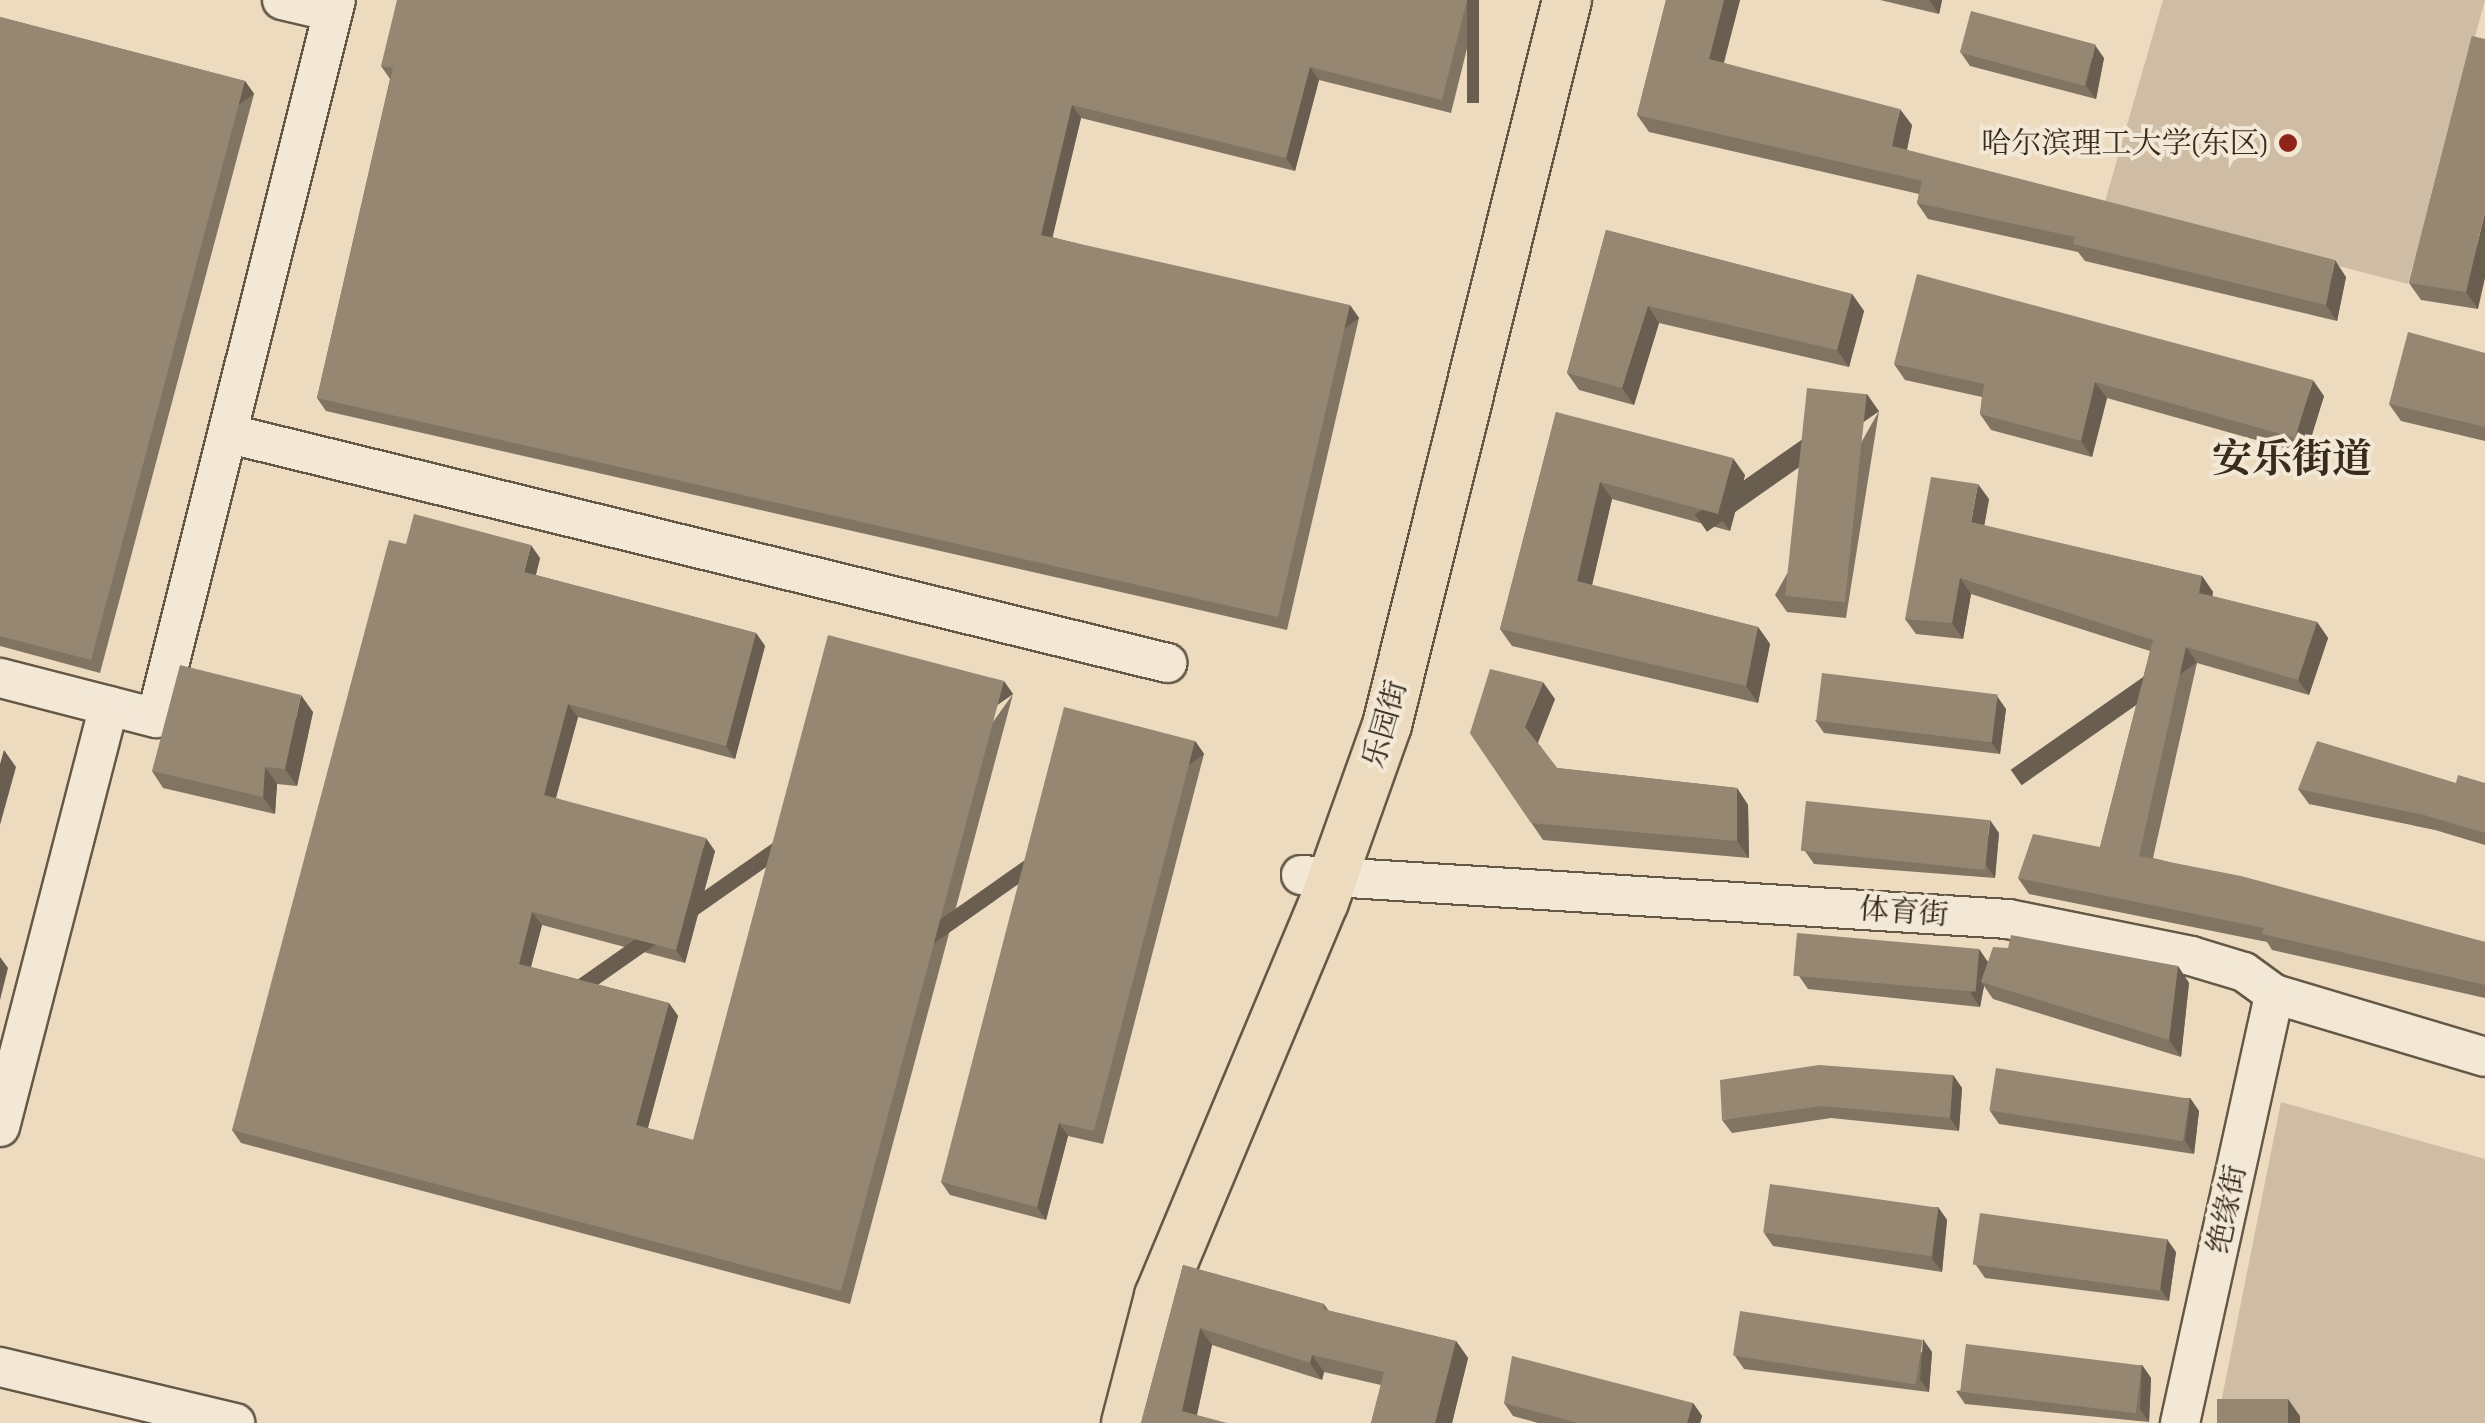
<!DOCTYPE html>
<meta charset="utf-8">
<style>
body{margin:0}
#map{position:relative;width:2485px;height:1423px;overflow:hidden;background:#eddbc0;font-family:Alegreya,"Noto Serif SC",serif}
div>[style]{position:absolute}
.green>*{inset:0;background:#cebda4}
.roads{filter:drop-shadow(2px 0 #655846) drop-shadow(-2px 0 #655846) drop-shadow(0 2px #655846) drop-shadow(0 -2px #655846)}
.minor>*{height:38px;margin:-19px;padding:0 19px;transform-origin:19px;border-radius:19px;background:#f3e8d6}
.major>*{height:48px;margin:-24px;padding:0 24px;transform-origin:24px;border-radius:24px;background:#eddbc0}
.wall>*{inset:0;background:#817462}
.shaded-wall>*{inset:0;background:#695e50;transform-origin:0 0}
.building>*{inset:0;background:#968772;transform-origin:0 0}
.dots>*{width:28px;height:28px;translate:-50% -50%;box-sizing:border-box;border:5px solid #f3e8d6;border-radius:50%}
span{translate:-50% -50%;white-space:nowrap;text-align:center;line-height:1.15;-webkit-text-stroke:8px #f3e8d6;paint-order:stroke}
.poi-label{font-size:30px;color:#382c1d}
.right{translate:-100% -50%;text-align:right}
.street-label{font-size:30px;color:#382c1d}
.district-label{font-size:40px;color:#382c1d;font-weight:700}
</style>
<div id="map">
<div class="green">
<i style="clip-path:polygon(2163px 0,2485px 0,2408px 284px,2104px 205px)"></i>
<i style="clip-path:polygon(2281px 1102px,2485px 1159px,2485px 1423px,2217px 1423px)"></i>
</div>
<div class="roads">
<div class="minor">
<i style="left:282px;top:0;width:52px;rotate:13.2deg"></i>
<i style="left:230px;top:434px;width:965px;rotate:13.73deg"></i>
<i style="left:0;top:678px;width:161px;rotate:14.4deg"></i>
<i style="left:156px;top:718px;width:740px;rotate:-75.93deg"></i>
<i style="left:1301px;top:875px;width:708px;rotate:3.56deg"></i>
<i style="left:2008px;top:919px;width:187px;rotate:11.4deg"></i>
<i style="left:2191px;top:956px;width:55px;rotate:16.8deg"></i>
<i style="left:2244px;top:972px;width:37px;rotate:36deg"></i>
<i style="left:2274px;top:994px;width:220px;rotate:16.6deg"></i>
<i style="left:0;top:1127px;width:435px;rotate:-75.5deg"></i>
<i style="left:0;top:1367px;width:242px;rotate:13.4deg"></i>
<i style="left:2180px;top:1423px;width:439px;rotate:-77.6deg"></i>
</div>
<div class="major">
<i style="left:1126px;top:1423px;width:131px;rotate:-75.4deg"></i>
<i style="left:1159px;top:1296px;width:427px;rotate:-67.3deg"></i>
<i style="left:1324px;top:902px;width:188px;rotate:-70.4deg"></i>
<i style="left:1387px;top:725px;width:747px;rotate:-76.06deg"></i>
</div>
</div>
<div class="wall">
<i style="clip-path:polygon(1479px 0,1451px 113px,1319px 80px,1295px 171px,1081px 118px,1052px 237px,1359px 318px,1287px 630px,326px 411px,317px 398px,390px 79px,381px 66px)"></i>
<i style="clip-path:polygon(1666px 0,1740px 0,1724px 63px,1912px 125px,1907px 150px,2346px 277px,2337px 321px,2085px 261px,2078px 252px,1928px 219px,1917px 203px,1919px 194px,1649px 132px,1637px 115px)"></i>
<i style="clip-path:polygon(1880px 0,1942px 0,1939px 14px)"></i>
<i style="clip-path:polygon(0 17px,245px 81px,254px 94px,100px 673px,0 646px)"></i>
<i style="clip-path:polygon(2472px 36px,2478px 309px,2421px 300px,2409px 283px)"></i>
<i style="clip-path:polygon(1961px 53px,2104px 58px,2096px 99px,1970px 66px)"></i>
<i style="clip-path:polygon(1606px 230px,1852px 294px,1864px 311px,1849px 367px,1659px 323px,1634px 405px,1579px 390px,1567px 373px)"></i>
<i style="clip-path:polygon(2485px 353px,2485px 441px,2401px 421px,2389px 404px)"></i>
<i style="clip-path:polygon(1894px 364px,2324px 396px,2306px 454px,2107px 398px,2092px 457px,1991px 430px,1980px 414px,1982px 397px,1905px 380px)"></i>
<i style="clip-path:polygon(1879px 411px,1846px 618px,1787px 612px,1775px 595px)"></i>
<i style="clip-path:polygon(1556px 412px,1745px 475px,1730px 531px,1612px 499px,1592px 585px,1758px 627px,1770px 644px,1758px 703px,1512px 646px,1500px 629px)"></i>
<i style="clip-path:polygon(1989px 499px,1984px 526px,2202px 576px,2213px 592px,2212px 596px,2317px 622px,2328px 638px,2309px 695px,2197px 663px,2153px 858px,2485px 942px,2485px 998px,2272px 950px,2267px 942px,2029px 894px,2018px 878px,2100px 847px,2150px 651px,1971px 594px,1963px 639px,1916px 634px,1905px 619px)"></i>
<i style="clip-path:polygon(540px 558px,536px 575px,756px 633px,765px 646px,735px 759px,578px 717px,556px 798px,715px 851px,685px 963px,542px 925px,531px 967px,669px 1003px,678px 1016px,648px 1128px,693px 1140px,1013px 694px,850px 1304px,241px 1143px,232px 1130px)"></i>
<i style="clip-path:polygon(1555px 699px,1538px 743px,1557px 768px,1737px 788px,1748px 805px,1749px 858px,1543px 840px,1470px 733px)"></i>
<i style="clip-path:polygon(2006px 709px,2000px 754px,1824px 733px,1815px 720px)"></i>
<i style="clip-path:polygon(313px 712px,297px 786px,277px 784px,275px 814px,163px 788px,152px 771px)"></i>
<i style="clip-path:polygon(1195px 741px,1204px 754px,1103px 1144px,1068px 1136px,1046px 1220px,950px 1195px,941px 1182px)"></i>
<i style="clip-path:polygon(2456px 783px,2485px 783px,2485px 845px,2435px 830px,2309px 804px,2298px 789px)"></i>
<i style="clip-path:polygon(1999px 833px,1995px 878px,1814px 864px,1805px 851px)"></i>
<i style="clip-path:polygon(1979px 949px,1987px 962px,2178px 966px,2189px 983px,2181px 1057px,1993px 999px,1984px 986px,1980px 1007px,1808px 989px,1799px 976px)"></i>
<i style="clip-path:polygon(1953px 1075px,1962px 1088px,1959px 1131px,1831px 1118px,1732px 1133px,1722px 1120px)"></i>
<i style="clip-path:polygon(2190px 1098px,2199px 1111px,2194px 1154px,1999px 1124px,1990px 1111px)"></i>
<i style="clip-path:polygon(1938px 1207px,1947px 1220px,1942px 1272px,1773px 1246px,1764px 1233px)"></i>
<i style="clip-path:polygon(2176px 1252px,2169px 1301px,1985px 1278px,1976px 1265px)"></i>
<i style="clip-path:polygon(1183px 1265px,1324px 1304px,1329px 1311px,1456px 1341px,1468px 1358px,1452px 1423px,1371px 1423px,1381px 1385px,1324px 1372px,1322px 1380px,1212px 1345px,1197px 1415px,1141px 1423px)"></i>
<i style="clip-path:polygon(1932px 1352px,1929px 1392px,1744px 1369px,1735px 1356px)"></i>
<i style="clip-path:polygon(2142px 1365px,2151px 1378px,2149px 1422px,1965px 1404px,1956px 1391px)"></i>
<i style="clip-path:polygon(1504px 1403px,1693px 1403px,1702px 1416px,1700px 1423px,1538px 1423px,1513px 1416px)"></i>
</div>
<div class="shaded-wall">
<i style="left:1467px;top:0;width:12px;height:103px"></i>
<i style="clip-path:polygon(1724px 0,1740px 0,1720px 76px,1709px 59px)"></i>
<i style="clip-path:polygon(1929px 0,1942px 0,1939px 14px)"></i>
<i style="clip-path:polygon(2095px 45px,2104px 58px,2096px 99px,2086px 86px)"></i>
<i style="clip-path:polygon(1310px 67px,1319px 80px,1295px 171px,1286px 158px)"></i>
<i style="left:245px;top:81px;width:16px;height:599px;rotate:55deg"></i>
<i style="clip-path:polygon(1072px 105px,1081px 118px,1050px 248px,1041px 235px)"></i>
<i style="clip-path:polygon(1900px 109px,1912px 125px,1904px 163px,1892px 146px)"></i>
<i style="clip-path:polygon(2485px 212px,2485px 278px,2478px 309px,2466px 292px)"></i>
<i style="clip-path:polygon(2335px 260px,2346px 277px,2337px 321px,2326px 305px)"></i>
<i style="clip-path:polygon(1852px 294px,1864px 311px,1849px 367px,1837px 350px)"></i>
<i style="left:1350px;top:305px;width:16px;height:320px;rotate:55deg"></i>
<i style="clip-path:polygon(1648px 306px,1659px 323px,1634px 405px,1622px 388px)"></i>
<i style="clip-path:polygon(2313px 380px,2324px 396px,2306px 454px,2295px 438px)"></i>
<i style="clip-path:polygon(2095px 382px,2107px 398px,2092px 457px,2081px 441px)"></i>
<i style="left:1867px;top:394px;width:21px;height:210px;rotate:55deg"></i>
<i style="clip-path:polygon(1733px 458px,1745px 475px,1730px 531px,1718px 514px)"></i>
<i style="clip-path:polygon(1600px 482px,1612px 499px,1589px 598px,1577px 581px)"></i>
<i style="clip-path:polygon(1978px 484px,1989px 499px,1982px 538px,1971px 522px)"></i>
<i style="clip-path:polygon(531px 545px,540px 558px,533px 585px,524px 572px)"></i>
<i style="clip-path:polygon(2202px 576px,2213px 592px,2210px 609px,2199px 593px)"></i>
<i style="clip-path:polygon(1960px 578px,1971px 594px,1963px 639px,1952px 623px)"></i>
<i style="clip-path:polygon(2317px 622px,2328px 638px,2309px 695px,2298px 680px)"></i>
<i style="clip-path:polygon(1758px 627px,1770px 644px,1758px 703px,1746px 686px)"></i>
<i style="clip-path:polygon(756px 633px,765px 646px,735px 759px,726px 746px)"></i>
<i style="left:2186px;top:647px;width:19px;height:214px;rotate:55deg"></i>
<i style="left:1004px;top:681px;width:16px;height:631px;rotate:55deg"></i>
<i style="clip-path:polygon(1543px 682px,1555px 699px,1537px 744px,1525px 727px)"></i>
<i style="clip-path:polygon(301px 695px,313px 712px,297px 786px,285px 769px)"></i>
<i style="clip-path:polygon(1997px 696px,2006px 709px,2000px 754px,1990px 741px)"></i>
<i style="clip-path:polygon(568px 704px,578px 717px,553px 808px,544px 795px)"></i>
<i style="left:1195px;top:741px;width:16px;height:403px;rotate:55deg"></i>
<i style="clip-path:polygon(4px 750px,16px 767px,0 825px,0 764px)"></i>
<i style="clip-path:polygon(265px 767px,277px 784px,275px 814px,263px 797px)"></i>
<i style="clip-path:polygon(1737px 788px,1748px 805px,1749px 858px,1737px 841px)"></i>
<i style="clip-path:polygon(1990px 820px,1999px 833px,1995px 878px,1986px 865px)"></i>
<i style="clip-path:polygon(706px 838px,715px 851px,685px 963px,676px 950px)"></i>
<i style="clip-path:polygon(532px 912px,542px 925px,528px 977px,519px 964px)"></i>
<i style="clip-path:polygon(1979px 949px,1988px 962px,1981px 982px,1984px 986px,1980px 1007px,1971px 994px)"></i>
<i style="clip-path:polygon(0 957px,8px 968px,0 1000px)"></i>
<i style="clip-path:polygon(2178px 966px,2189px 983px,2181px 1057px,2169px 1040px)"></i>
<i style="clip-path:polygon(669px 1003px,678px 1016px,645px 1138px,636px 1125px)"></i>
<i style="clip-path:polygon(1953px 1075px,1962px 1088px,1959px 1131px,1950px 1118px)"></i>
<i style="clip-path:polygon(2190px 1098px,2199px 1111px,2194px 1154px,2185px 1141px)"></i>
<i style="clip-path:polygon(1059px 1123px,1068px 1136px,1046px 1220px,1037px 1207px)"></i>
<i style="clip-path:polygon(1938px 1207px,1947px 1220px,1942px 1272px,1932px 1259px)"></i>
<i style="clip-path:polygon(2167px 1239px,2176px 1252px,2169px 1301px,2160px 1288px)"></i>
<i style="clip-path:polygon(1200px 1328px,1212px 1345px,1195px 1423px,1182px 1411px)"></i>
<i style="clip-path:polygon(1923px 1339px,1932px 1352px,1929px 1392px,1920px 1379px)"></i>
<i style="clip-path:polygon(1456px 1341px,1468px 1358px,1452px 1423px,1435px 1423px)"></i>
<i style="clip-path:polygon(1312px 1355px,1324px 1372px,1322px 1380px,1310px 1363px)"></i>
<i style="clip-path:polygon(2142px 1365px,2151px 1378px,2149px 1422px,2140px 1409px)"></i>
<i style="clip-path:polygon(2288px 1399px,2300px 1416px,2300px 1423px,2287px 1423px)"></i>
<i style="clip-path:polygon(1693px 1403px,1702px 1416px,1700px 1423px,1687px 1423px)"></i>
</div>
<div class="building">
<i style="clip-path:polygon(397px 0,1467px 0,1442px 100px,1310px 67px,1286px 158px,1072px 105px,1041px 235px,1350px 305px,1278px 617px,317px 398px,393px 68px,381px 66px)"></i>
<i style="clip-path:polygon(1666px 0,1724px 0,1709px 59px,1900px 109px,1892px 146px,2335px 260px,2326px 305px,2073px 244px,2075px 237px,1917px 203px,1922px 181px,1637px 115px)"></i>
<i style="left:1971px;top:11px;width:129px;height:43px;rotate:15deg"></i>
<i style="clip-path:polygon(0 17px,245px 81px,91px 660px,0 636px)"></i>
<i style="clip-path:polygon(2472px 36px,2485px 39px,2485px 212px,2466px 292px,2409px 283px)"></i>
<i style="clip-path:polygon(1606px 230px,1852px 294px,1837px 350px,1648px 306px,1622px 388px,1567px 373px)"></i>
<i style="clip-path:polygon(1917px 274px,2313px 380px,2295px 438px,2095px 382px,2081px 441px,1980px 414px,1984px 384px,1894px 364px)"></i>
<i style="clip-path:polygon(2408px 332px,2485px 353px,2485px 427px,2389px 404px)"></i>
<i style="left:1807px;top:388px;width:60px;height:209px;rotate:6deg"></i>
<i style="clip-path:polygon(1556px 412px,1733px 458px,1718px 514px,1600px 482px,1577px 581px,1758px 627px,1746px 686px,1500px 629px)"></i>
<i style="clip-path:polygon(1931px 477px,1978px 484px,1971px 522px,2202px 576px,2199px 593px,2317px 622px,2298px 680px,2186px 647px,2139px 856px,2241px 876px,2485px 942px,2485px 985px,2262px 934px,2264px 928px,2018px 878px,2033px 834px,2100px 847px,2153px 640px,1960px 578px,1952px 623px,1905px 619px)"></i>
<i style="clip-path:polygon(414px 514px,531px 545px,524px 572px,756px 633px,726px 746px,568px 704px,544px 795px,706px 838px,676px 950px,532px 912px,519px 964px,669px 1003px,636px 1125px,693px 1140px,828px 635px,1004px 681px,841px 1291px,232px 1130px,389px 540px,406px 544px)"></i>
<i style="clip-path:polygon(180px 665px,301px 695px,285px 769px,265px 767px,263px 797px,152px 771px)"></i>
<i style="clip-path:polygon(1490px 669px,1543px 682px,1525px 727px,1557px 768px,1737px 788px,1737px 841px,1531px 823px,1470px 733px)"></i>
<i style="left:1822px;top:673px;width:177px;height:48px;rotate:7deg"></i>
<i style="clip-path:polygon(1064px 707px,1195px 741px,1094px 1131px,1059px 1123px,1037px 1207px,941px 1182px)"></i>
<i style="clip-path:polygon(2317px 741px,2456px 783px,2458px 775px,2485px 783px,2485px 833px,2424px 815px,2298px 789px)"></i>
<i style="left:1806px;top:801px;width:185px;height:50px;rotate:6deg"></i>
<i style="left:1797px;top:933px;width:183px;height:43px;rotate:5deg"></i>
<i style="clip-path:polygon(2011px 935px,2178px 966px,2169px 1040px,1981px 982px,1993px 947px,2008px 948px)"></i>
<i style="clip-path:polygon(1819px 1065px,1953px 1075px,1950px 1118px,1822px 1106px,1722px 1120px,1720px 1080px)"></i>
<i style="left:1996px;top:1068px;width:196px;height:43px;rotate:9deg"></i>
<i style="left:1770px;top:1184px;width:170px;height:49px;rotate:8deg"></i>
<i style="left:1980px;top:1213px;width:189px;height:52px;rotate:8deg"></i>
<i style="clip-path:polygon(1183px 1265px,1324px 1304px,1323px 1309px,1456px 1341px,1435px 1423px,1371px 1423px,1384px 1372px,1312px 1355px,1310px 1363px,1200px 1328px,1182px 1411px,1227px 1423px,1141px 1423px)"></i>
<i style="left:1740px;top:1311px;width:185px;height:45px;rotate:9deg"></i>
<i style="left:1966px;top:1344px;width:177px;height:48px;rotate:7deg"></i>
<i style="clip-path:polygon(1512px 1356px,1693px 1403px,1687px 1423px,1578px 1423px,1504px 1403px)"></i>
<i style="left:2217px;top:1399px;width:71px;height:24px"></i>
</div>
<div class="dots">
<i style="left:2288px;top:143px;background:#8f2418"></i>
</div>
<div class="poi-label">
<span class="right" style="left:2268px;top:143px">哈尔滨理工大学(东区)</span>
</div>
<div class="street-label">
<span style="left:1385px;top:724px;rotate:-74deg">乐园街</span>
<span style="left:1904px;top:912px;rotate:4deg">体育街</span>
<span style="left:2227px;top:1209px;rotate:-78deg">绝缘街</span>
</div>
<div class="district-label">
<span style="left:2292px;top:459px">安乐街道</span>
</div>
</div>
